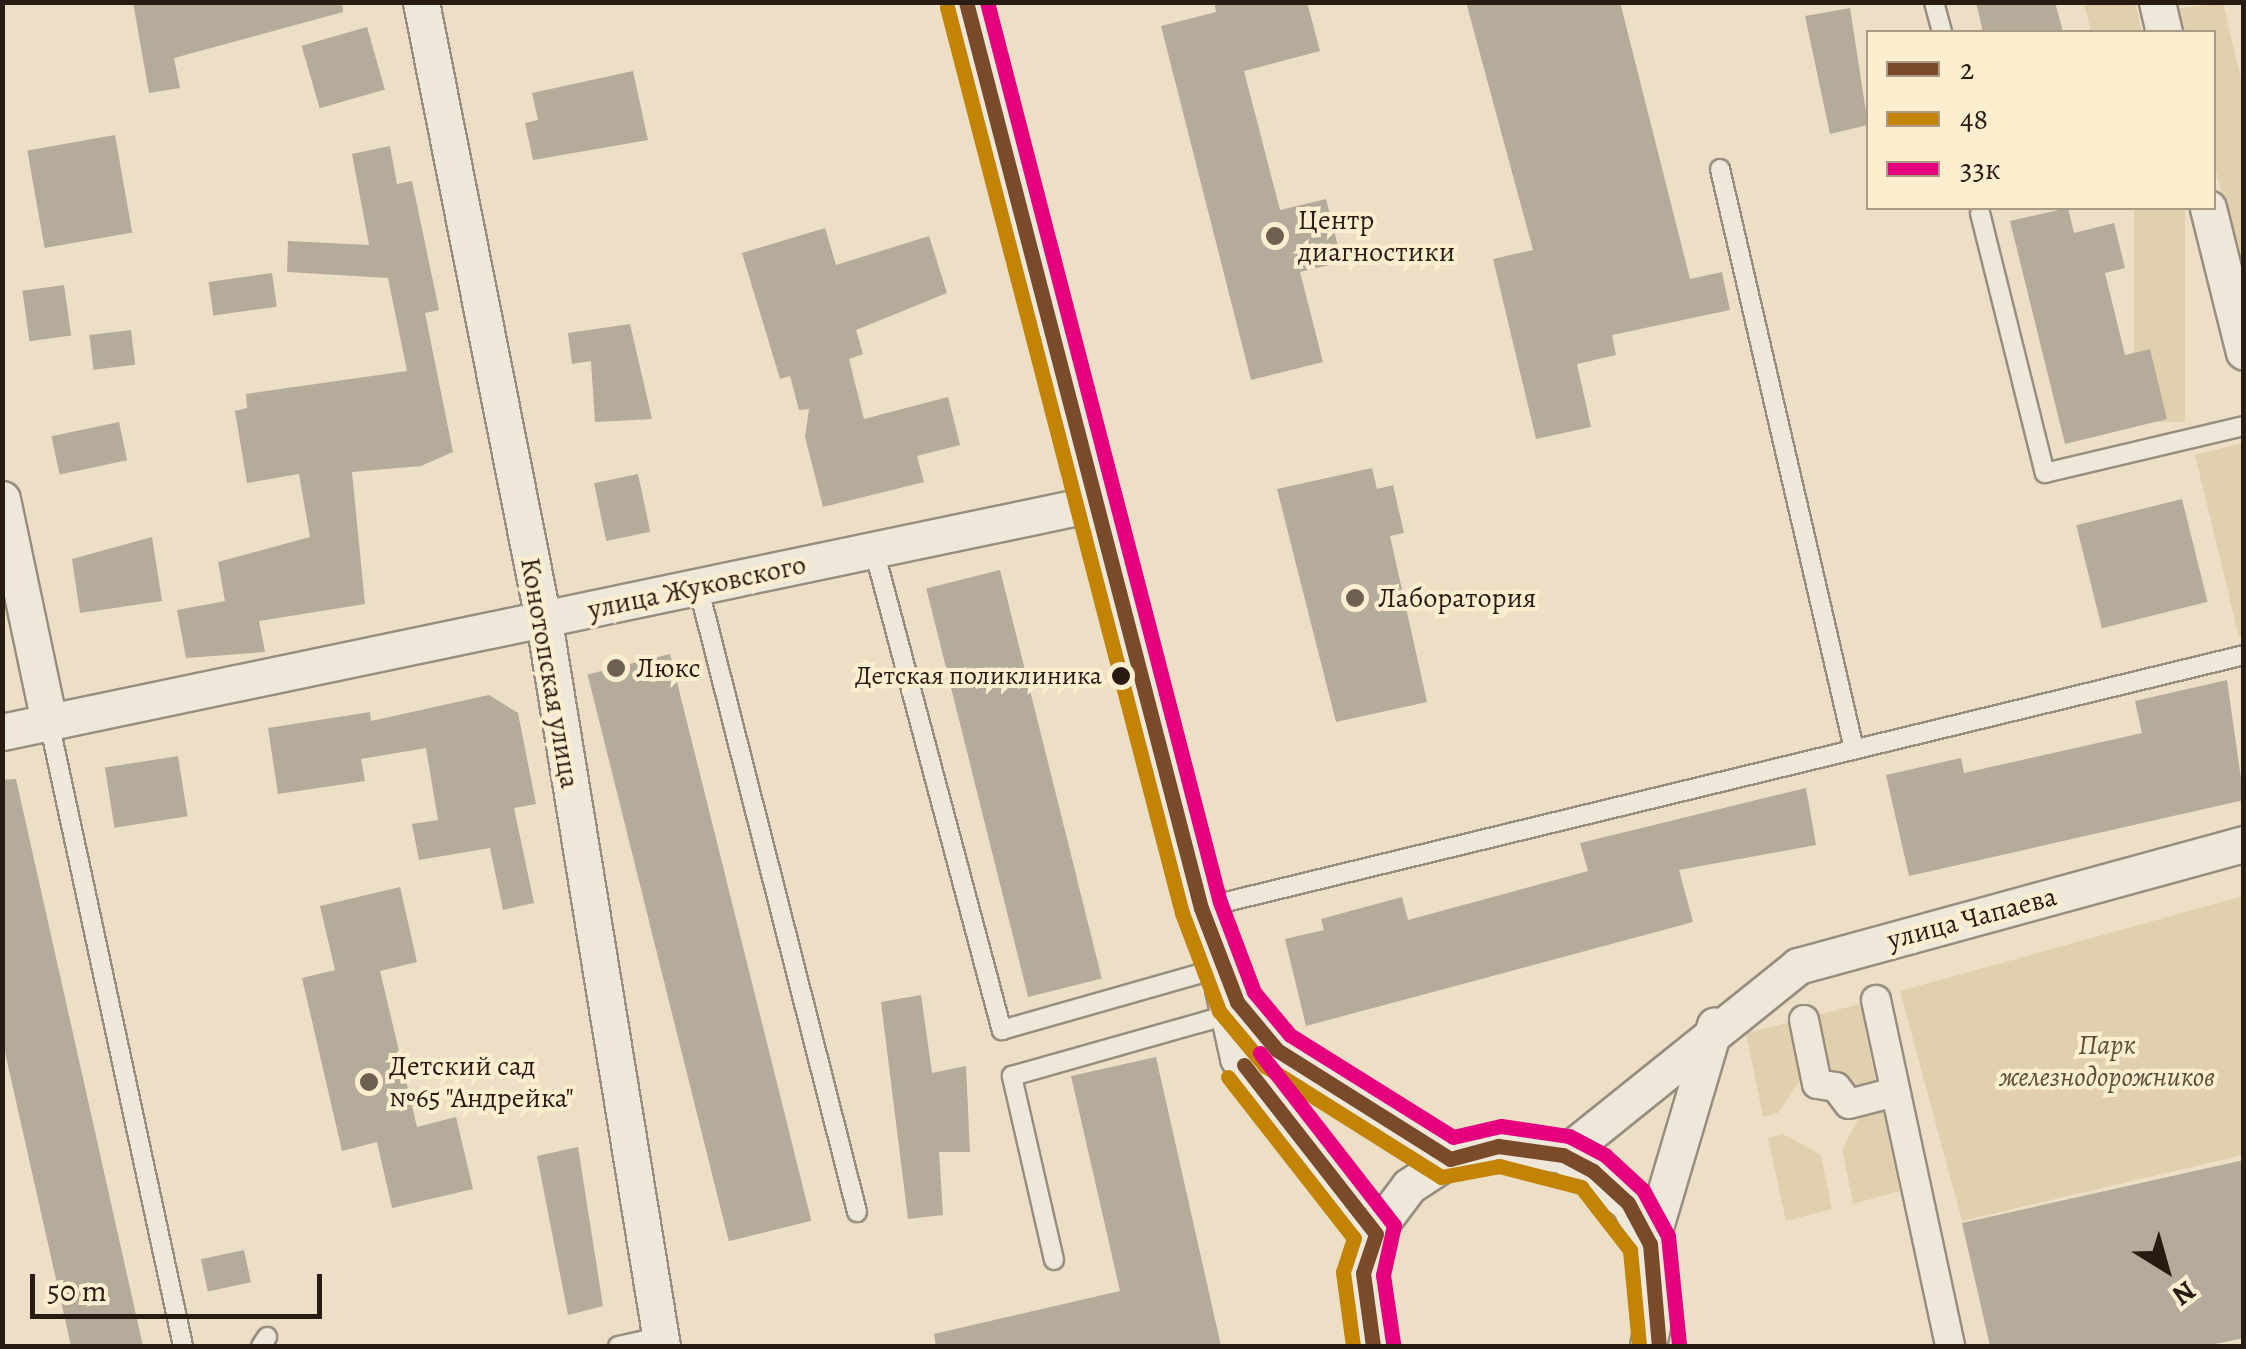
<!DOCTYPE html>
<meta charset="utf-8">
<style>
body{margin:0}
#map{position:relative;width:2246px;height:1349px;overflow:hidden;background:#ecdfc6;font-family:Alegreya,serif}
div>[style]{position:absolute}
.green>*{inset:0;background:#e1d0ae;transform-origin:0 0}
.building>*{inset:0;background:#b4ab9a;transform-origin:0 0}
.roads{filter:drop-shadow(2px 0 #978e7f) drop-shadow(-2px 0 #978e7f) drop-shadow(0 2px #978e7f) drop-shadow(0 -2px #978e7f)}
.service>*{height:18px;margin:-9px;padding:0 9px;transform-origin:9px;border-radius:9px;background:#eee8db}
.pedestrian>*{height:28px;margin:-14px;padding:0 14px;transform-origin:14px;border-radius:14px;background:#eee8db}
.minor>*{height:35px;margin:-17.5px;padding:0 17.5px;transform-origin:17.5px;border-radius:17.5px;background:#eee8db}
.bus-1>*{height:15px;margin:-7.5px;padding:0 7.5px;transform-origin:7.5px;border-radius:7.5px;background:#7a4b2a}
.bus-2>*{height:15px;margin:-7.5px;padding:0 7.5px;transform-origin:7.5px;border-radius:7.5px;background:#c38304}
.bus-3>*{height:15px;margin:-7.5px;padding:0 7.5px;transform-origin:7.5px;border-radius:7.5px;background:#e5007d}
.dots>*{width:28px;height:28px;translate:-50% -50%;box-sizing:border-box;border:5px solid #fdeed0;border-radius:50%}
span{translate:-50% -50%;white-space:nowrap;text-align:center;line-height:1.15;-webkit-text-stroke:8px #fdeed0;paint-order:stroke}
.bus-label{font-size:26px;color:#281b11}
.right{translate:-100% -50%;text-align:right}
.poi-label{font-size:28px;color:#281b11}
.left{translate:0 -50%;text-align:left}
.street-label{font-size:28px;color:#281b11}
.park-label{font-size:28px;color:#5d4d3a;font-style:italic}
.frame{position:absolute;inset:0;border:5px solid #281b11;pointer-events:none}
.legend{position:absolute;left:1866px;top:30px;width:350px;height:180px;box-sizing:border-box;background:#fdeed0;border:2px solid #a89a84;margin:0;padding:12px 18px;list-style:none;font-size:30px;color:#281b11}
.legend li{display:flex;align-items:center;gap:20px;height:50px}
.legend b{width:50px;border:2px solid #a89a84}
.north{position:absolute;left:2116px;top:1219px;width:100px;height:100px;-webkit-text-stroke:8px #fdeed0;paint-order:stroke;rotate:143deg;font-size:28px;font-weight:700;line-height:40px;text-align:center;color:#281b11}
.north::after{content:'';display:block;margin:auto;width:35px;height:45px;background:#281b11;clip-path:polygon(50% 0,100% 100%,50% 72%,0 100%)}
.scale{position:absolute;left:30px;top:1274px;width:292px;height:45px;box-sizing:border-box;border:5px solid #281b11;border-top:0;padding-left:12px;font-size:30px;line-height:35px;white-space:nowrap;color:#281b11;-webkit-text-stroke:8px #fdeed0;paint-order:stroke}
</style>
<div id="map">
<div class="green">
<i style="clip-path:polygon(2084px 3px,2135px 3px,2142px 32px,2091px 32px)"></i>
<i style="clip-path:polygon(2223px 3px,2243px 87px,2243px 286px,2214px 163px,2214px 32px,2182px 32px,2176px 9px)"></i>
<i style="left:2134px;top:208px;width:51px;height:214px"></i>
<i style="clip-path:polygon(2242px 443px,2244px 635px,2239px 637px,2195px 455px)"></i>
<i style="clip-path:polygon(2243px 896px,2243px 1155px,1962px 1221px,1900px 991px)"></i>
<i style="clip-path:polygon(1860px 1004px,1877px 1087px,1856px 1093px,1825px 1073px,1813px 1016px)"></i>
<i style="clip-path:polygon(1792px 1022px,1803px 1076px,1778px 1113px,1763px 1117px,1746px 1033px)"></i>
<i style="clip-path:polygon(1882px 1108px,1900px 1191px,1853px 1204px,1842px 1149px,1861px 1114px)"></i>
<i style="clip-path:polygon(1783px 1134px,1821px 1155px,1832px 1209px,1786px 1221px,1768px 1138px)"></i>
</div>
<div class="building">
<i style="clip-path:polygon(133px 2px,342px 2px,343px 12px,174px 58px,180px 88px,149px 93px)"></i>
<i style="clip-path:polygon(1214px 2px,1307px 2px,1320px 51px,1244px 71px,1280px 210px,1326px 199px,1342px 262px,1300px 272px,1323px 362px,1251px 380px,1161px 26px,1216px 12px)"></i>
<i style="clip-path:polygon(1466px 2px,1620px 2px,1690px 279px,1722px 272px,1730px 310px,1612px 335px,1616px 355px,1577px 364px,1591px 427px,1536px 439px,1493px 259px,1533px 250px)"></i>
<i style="clip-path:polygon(1976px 2px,2055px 2px,2063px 32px,1983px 32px)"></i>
<i style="clip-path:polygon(1850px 8px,1868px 125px,1830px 134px,1805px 16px)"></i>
<i style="left:367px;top:27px;width:65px;height:68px;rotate:74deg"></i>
<i style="clip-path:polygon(633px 71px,648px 140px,533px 160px,525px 123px,538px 120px,532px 93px)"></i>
<i style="left:115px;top:135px;width:99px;height:89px;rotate:80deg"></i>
<i style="clip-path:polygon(390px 146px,397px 184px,412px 181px,439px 310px,425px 313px,453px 452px,421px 466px,352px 472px,365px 604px,259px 621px,265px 652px,186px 658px,177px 610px,225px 601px,218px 562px,310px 537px,299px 474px,247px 483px,235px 411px,247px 408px,246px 394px,407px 371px,388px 278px,287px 272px,288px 241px,369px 245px,352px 154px)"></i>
<i style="clip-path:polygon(2068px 208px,2074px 233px,2114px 223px,2125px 268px,2105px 273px,2125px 355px,2150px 349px,2167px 419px,2065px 444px,2010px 221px)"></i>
<i style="clip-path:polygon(825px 228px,836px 265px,929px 236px,947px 293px,856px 330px,863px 354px,849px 359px,864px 419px,948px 397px,960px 445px,917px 456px,924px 482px,823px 507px,805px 437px,809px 409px,799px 410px,790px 376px,780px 379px,742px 253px)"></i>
<i style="left:272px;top:273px;width:34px;height:64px;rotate:82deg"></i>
<i style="left:64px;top:285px;width:51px;height:42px;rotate:82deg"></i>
<i style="clip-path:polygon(630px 324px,652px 419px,595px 422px,591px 361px,572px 364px,568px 333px)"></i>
<i style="left:131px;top:330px;width:35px;height:42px;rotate:83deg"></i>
<i style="left:119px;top:422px;width:39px;height:69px;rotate:78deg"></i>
<i style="clip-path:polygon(1372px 468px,1377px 489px,1393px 485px,1404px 533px,1390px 536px,1427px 702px,1336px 722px,1277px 489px)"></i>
<i style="left:638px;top:474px;width:59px;height:45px;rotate:78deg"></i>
<i style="left:2182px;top:499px;width:106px;height:109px;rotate:76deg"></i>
<i style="clip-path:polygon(152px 537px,162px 601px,80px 613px,72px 559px)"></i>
<i style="left:1000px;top:570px;width:421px;height:76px;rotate:76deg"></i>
<i style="left:670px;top:654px;width:584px;height:85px;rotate:76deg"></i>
<i style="clip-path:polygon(2227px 680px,2244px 800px,1909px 876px,1886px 775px,1961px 758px,1964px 773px,2142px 733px,2135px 701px)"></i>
<i style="clip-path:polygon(489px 695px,518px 713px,536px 804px,514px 808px,534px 903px,503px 910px,490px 848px,419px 860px,412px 824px,438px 820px,426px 748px,361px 759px,365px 781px,278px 794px,268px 728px,370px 712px,371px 721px)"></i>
<i style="left:178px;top:756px;width:61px;height:74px;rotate:81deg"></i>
<i style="clip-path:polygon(16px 779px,143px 1346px,71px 1346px,2px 1039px,2px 780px)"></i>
<i style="clip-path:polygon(1806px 788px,1816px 845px,1679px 870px,1693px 922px,1306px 1026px,1285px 939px,1324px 930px,1321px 919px,1402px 897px,1408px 920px,1588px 871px,1580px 843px)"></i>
<i style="clip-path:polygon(400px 887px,417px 962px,380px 971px,417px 1127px,456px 1117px,473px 1189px,392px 1208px,377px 1142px,342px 1151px,302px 978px,335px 970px,320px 906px)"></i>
<i style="clip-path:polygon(921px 995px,932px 1073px,966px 1066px,970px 1152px,939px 1152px,943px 1215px,908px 1219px,881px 1002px)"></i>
<i style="clip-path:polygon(1156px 1057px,1221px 1346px,936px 1346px,934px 1334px,1120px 1291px,1071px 1076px)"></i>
<i style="clip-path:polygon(578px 1147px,603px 1306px,568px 1315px,537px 1156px)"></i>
<i style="clip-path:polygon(2244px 1160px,2244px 1338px,2205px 1346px,1990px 1346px,1962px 1223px)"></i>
<i style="left:244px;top:1250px;width:33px;height:44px;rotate:78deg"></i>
</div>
<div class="roads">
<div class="service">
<i style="left:1934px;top:2px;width:31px;rotate:75deg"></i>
<i style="left:1720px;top:169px;width:595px;rotate:76.99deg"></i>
<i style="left:1980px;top:213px;width:268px;rotate:76deg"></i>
<i style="left:2045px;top:473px;width:204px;rotate:-13.3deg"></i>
<i style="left:874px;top:550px;width:497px;rotate:75.1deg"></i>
<i style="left:1002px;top:1030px;width:227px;rotate:-15.9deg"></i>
<i style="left:698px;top:586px;width:646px;rotate:75.75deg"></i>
<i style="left:49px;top:722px;width:638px;rotate:77.88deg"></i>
<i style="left:1201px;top:908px;width:1073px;rotate:-13.63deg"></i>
<i style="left:1054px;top:1260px;width:189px;rotate:-102.9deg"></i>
<i style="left:1012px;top:1076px;width:223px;rotate:-15.8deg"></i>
<i style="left:261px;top:1346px;width:11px;rotate:-56deg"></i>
<i style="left:618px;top:1346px;width:42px;rotate:-12.4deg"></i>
</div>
<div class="pedestrian">
<i style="left:1876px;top:1000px;width:354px;rotate:77.9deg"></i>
<i style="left:1804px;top:1020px;width:65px;rotate:78.5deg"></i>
<i style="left:1817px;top:1084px;width:19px;rotate:9deg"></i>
<i style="left:1836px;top:1087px;width:21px;rotate:53deg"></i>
<i style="left:1849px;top:1104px;width:48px;rotate:-14.6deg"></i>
</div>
<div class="minor">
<i style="left:421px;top:2px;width:650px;rotate:78.83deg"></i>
<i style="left:547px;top:640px;width:715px;rotate:80.75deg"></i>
<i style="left:966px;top:2px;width:999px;rotate:75.27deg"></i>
<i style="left:1220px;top:968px;width:100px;rotate:55.2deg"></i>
<i style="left:1277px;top:1050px;width:204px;rotate:32.2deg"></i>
<i style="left:2157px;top:2px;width:31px;rotate:77deg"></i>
<i style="left:2208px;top:208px;width:148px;rotate:76deg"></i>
<i style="left:2px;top:499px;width:228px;rotate:78.1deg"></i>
<i style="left:2px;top:732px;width:1119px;rotate:-11.81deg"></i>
<i style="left:1223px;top:989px;width:71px;rotate:77.7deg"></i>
<i style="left:1238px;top:1058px;width:224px;rotate:51.9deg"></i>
<i style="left:1563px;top:1155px;width:302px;rotate:-38.8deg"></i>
<i style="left:1798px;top:966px;width:462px;rotate:-15.3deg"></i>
<i style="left:1650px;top:1244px;width:228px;rotate:-73.5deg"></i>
<i style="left:1373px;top:1346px;width:74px;rotate:-97.8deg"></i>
<i style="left:1363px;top:1273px;width:50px;rotate:-71.2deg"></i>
<i style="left:1379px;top:1226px;width:50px;rotate:-53.1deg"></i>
<i style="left:1409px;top:1186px;width:49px;rotate:-33.4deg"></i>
<i style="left:1450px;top:1159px;width:50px;rotate:-15.2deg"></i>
<i style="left:1498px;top:1146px;width:66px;rotate:7.9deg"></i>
<i style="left:1563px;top:1155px;width:81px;rotate:36.4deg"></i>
<i style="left:1628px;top:1203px;width:47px;rotate:61.8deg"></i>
<i style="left:1650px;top:1244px;width:48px;rotate:79.2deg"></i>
<i style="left:1659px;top:1291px;width:56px;rotate:101.3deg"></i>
</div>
</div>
<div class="bus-1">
<i style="left:966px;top:2px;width:936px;rotate:75.46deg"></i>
<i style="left:1201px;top:908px;width:101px;rotate:69deg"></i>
<i style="left:1237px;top:1002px;width:62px;rotate:50.2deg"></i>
<i style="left:1277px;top:1050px;width:204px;rotate:32.2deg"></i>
<i style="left:1450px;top:1159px;width:50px;rotate:-15.2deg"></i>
<i style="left:1498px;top:1146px;width:66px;rotate:7.9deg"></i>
<i style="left:1563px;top:1155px;width:34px;rotate:28deg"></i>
<i style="left:1593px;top:1171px;width:47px;rotate:42.4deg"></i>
<i style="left:1628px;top:1203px;width:47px;rotate:61.8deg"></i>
<i style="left:1650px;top:1244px;width:102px;rotate:85deg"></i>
<i style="left:1244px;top:1065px;width:214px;rotate:52deg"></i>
<i style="left:1376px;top:1234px;width:41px;rotate:108.4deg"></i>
<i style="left:1363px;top:1273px;width:74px;rotate:82.2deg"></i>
</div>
<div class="bus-2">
<i style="left:947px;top:7px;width:936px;rotate:75.46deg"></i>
<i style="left:1182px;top:913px;width:105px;rotate:69.3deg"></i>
<i style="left:1219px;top:1011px;width:72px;rotate:50.1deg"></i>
<i style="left:1265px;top:1066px;width:208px;rotate:32.2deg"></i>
<i style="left:1441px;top:1177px;width:59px;rotate:-10.7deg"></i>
<i style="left:1499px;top:1166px;width:85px;rotate:14.4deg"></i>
<i style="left:1581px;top:1187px;width:80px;rotate:52.1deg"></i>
<i style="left:1630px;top:1250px;width:96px;rotate:84.6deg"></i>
<i style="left:1228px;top:1077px;width:204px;rotate:52deg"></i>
<i style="left:1354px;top:1238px;width:36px;rotate:108deg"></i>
<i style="left:1343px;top:1272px;width:75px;rotate:82.3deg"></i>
</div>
<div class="bus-3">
<i style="left:987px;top:2px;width:930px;rotate:75.49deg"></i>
<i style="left:1220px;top:902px;width:96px;rotate:69.3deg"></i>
<i style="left:1254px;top:992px;width:56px;rotate:50.1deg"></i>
<i style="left:1290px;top:1035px;width:192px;rotate:32deg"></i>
<i style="left:1453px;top:1137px;width:49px;rotate:-12.9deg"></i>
<i style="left:1501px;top:1126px;width:69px;rotate:8.4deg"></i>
<i style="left:1569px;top:1136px;width:41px;rotate:27.8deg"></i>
<i style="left:1605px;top:1155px;width:52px;rotate:42.6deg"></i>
<i style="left:1643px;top:1190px;width:52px;rotate:61.5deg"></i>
<i style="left:1668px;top:1236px;width:109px;rotate:84.2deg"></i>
<i style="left:1260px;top:1053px;width:218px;rotate:52.1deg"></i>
<i style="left:1394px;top:1225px;width:51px;rotate:102.4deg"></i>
<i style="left:1383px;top:1275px;width:69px;rotate:81.6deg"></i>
</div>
<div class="dots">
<i style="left:1275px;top:236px;background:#6d6050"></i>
<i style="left:1355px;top:598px;background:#6d6050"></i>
<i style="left:616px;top:668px;background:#6d6050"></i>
<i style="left:1121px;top:676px;background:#281b11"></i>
<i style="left:369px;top:1082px;background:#6d6050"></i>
</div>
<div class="bus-label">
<span class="right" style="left:1102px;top:676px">Детская поликлиника</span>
</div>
<div class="poi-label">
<span class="left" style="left:1298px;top:236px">Центр<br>диагностики</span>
<span class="left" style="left:1378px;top:598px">Лаборатория</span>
<span class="left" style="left:636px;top:668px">Люкс</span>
<span class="left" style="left:389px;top:1082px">Детский сад<br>№65 "Андрейка"</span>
</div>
<div class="street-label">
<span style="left:697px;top:587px;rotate:-12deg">улица Жуковского</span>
<span style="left:550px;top:673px;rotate:80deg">Конотопская улица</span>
<span style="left:1972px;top:918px;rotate:-15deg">улица Чапаева</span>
</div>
<div class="park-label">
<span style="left:2107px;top:1061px">Парк<br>железнодорожников</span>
</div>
<div class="frame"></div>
<ul class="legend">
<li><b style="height:12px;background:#7a4b2a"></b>2</li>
<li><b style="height:12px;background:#c38304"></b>48</li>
<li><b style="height:12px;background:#e5007d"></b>33к</li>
</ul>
<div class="north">N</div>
<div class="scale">50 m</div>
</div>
